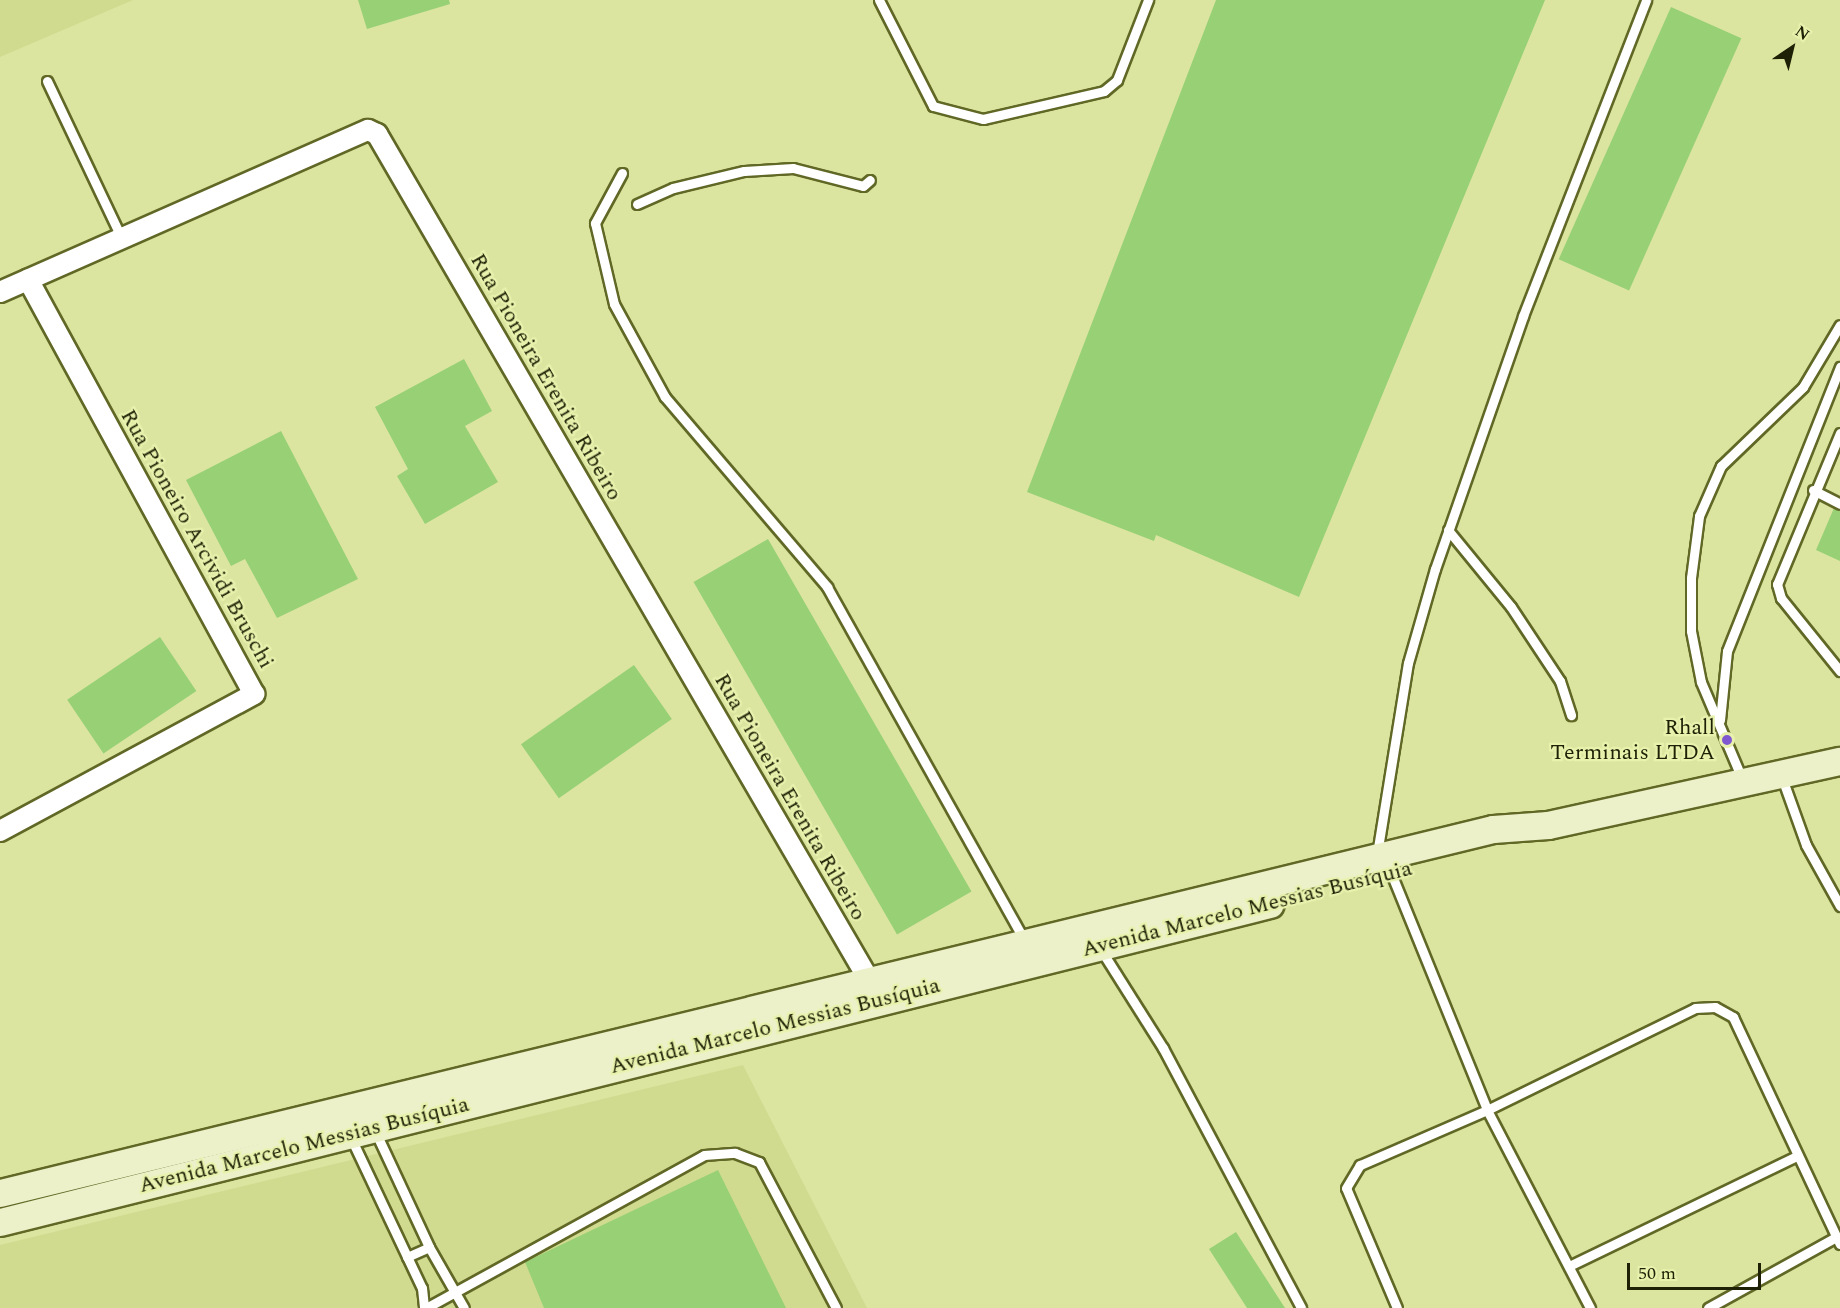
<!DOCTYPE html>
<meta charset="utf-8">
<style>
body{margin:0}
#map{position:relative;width:1840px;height:1308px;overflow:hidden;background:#dbe5a0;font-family:Spectral,serif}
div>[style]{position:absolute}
.built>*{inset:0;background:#d1db8f}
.building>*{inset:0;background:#98d076;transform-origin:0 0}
.roads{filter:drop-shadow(2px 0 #616826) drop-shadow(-2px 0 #616826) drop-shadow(0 2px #616826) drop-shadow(0 -2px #616826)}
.lane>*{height:9px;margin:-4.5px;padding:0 4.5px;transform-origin:4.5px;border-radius:4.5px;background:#fff}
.street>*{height:20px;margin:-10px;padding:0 10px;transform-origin:10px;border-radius:10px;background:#fff}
.secondary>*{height:27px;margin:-13.5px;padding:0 13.5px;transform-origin:13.5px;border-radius:13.5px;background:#edf1ca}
.dots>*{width:16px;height:16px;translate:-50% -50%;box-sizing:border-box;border:3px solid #e8f2ad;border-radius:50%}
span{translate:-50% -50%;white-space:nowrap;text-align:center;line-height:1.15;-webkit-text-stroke:4.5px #e8f2ad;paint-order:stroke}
.street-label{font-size:22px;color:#1e2105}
.poi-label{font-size:22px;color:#1e2105}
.right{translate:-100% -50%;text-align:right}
.north{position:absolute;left:1762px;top:18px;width:60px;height:60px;-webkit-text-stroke:4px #e8f2ad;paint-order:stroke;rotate:35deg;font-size:16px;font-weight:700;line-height:24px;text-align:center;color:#1e2105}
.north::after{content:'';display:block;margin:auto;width:21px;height:27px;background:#1e2105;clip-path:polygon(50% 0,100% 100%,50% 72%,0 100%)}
.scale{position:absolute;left:1627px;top:1263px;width:134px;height:27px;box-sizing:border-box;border:3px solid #1e2105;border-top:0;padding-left:8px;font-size:18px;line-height:21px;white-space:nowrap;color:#1e2105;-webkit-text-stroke:4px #e8f2ad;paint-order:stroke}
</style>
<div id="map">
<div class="built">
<i style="clip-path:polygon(0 0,133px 0,0 57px)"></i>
<i style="clip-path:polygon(743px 1065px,867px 1308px,0 1308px,0 1245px)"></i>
</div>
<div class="building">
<i style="clip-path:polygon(358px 0,449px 0,450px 4px,367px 29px)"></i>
<i style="clip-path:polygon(1216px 0,1545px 0,1299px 597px,1156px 535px,1154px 541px,1027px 492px)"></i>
<i style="left:1671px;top:7px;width:77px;height:276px;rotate:24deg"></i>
<i style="clip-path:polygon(464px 359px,492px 411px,465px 426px,498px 482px,425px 524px,397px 476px,408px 469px,375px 407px)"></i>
<i style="clip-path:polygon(281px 431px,358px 579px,277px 618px,245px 559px,231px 566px,186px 480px)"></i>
<i style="clip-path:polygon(1834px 508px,1840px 511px,1840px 561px,1816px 550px)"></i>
<i style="left:768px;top:539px;width:407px;height:86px;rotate:60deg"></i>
<i style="left:160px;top:637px;width:65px;height:112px;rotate:56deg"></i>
<i style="left:634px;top:665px;width:66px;height:138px;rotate:55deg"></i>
<i style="clip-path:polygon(718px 1170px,786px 1308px,544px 1308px,525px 1262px)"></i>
<i style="clip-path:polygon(1236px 1232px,1285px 1308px,1247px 1308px,1209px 1249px)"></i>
</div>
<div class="roads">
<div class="lane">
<i style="left:879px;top:0;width:119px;rotate:63deg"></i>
<i style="left:933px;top:106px;width:52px;rotate:14.6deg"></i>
<i style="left:983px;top:119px;width:124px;rotate:-13deg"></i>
<i style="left:1104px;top:91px;width:17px;rotate:-40deg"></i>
<i style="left:1117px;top:80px;width:86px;rotate:-68.8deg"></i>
<i style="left:47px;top:81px;width:175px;rotate:64.6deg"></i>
<i style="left:622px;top:173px;width:57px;rotate:118.4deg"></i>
<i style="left:595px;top:223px;width:83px;rotate:76.8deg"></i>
<i style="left:614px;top:304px;width:106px;rotate:61.3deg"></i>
<i style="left:665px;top:397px;width:250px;rotate:49.5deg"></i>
<i style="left:827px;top:587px;width:403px;rotate:60.8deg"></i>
<i style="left:637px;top:204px;width:39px;rotate:-24deg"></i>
<i style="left:673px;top:188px;width:73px;rotate:-13.5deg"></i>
<i style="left:744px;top:171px;width:49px;rotate:-3.5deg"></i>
<i style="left:793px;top:168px;width:72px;rotate:14.4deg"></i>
<i style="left:863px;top:186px;width:9px;rotate:-41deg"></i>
<i style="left:1840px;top:433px;width:164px;rotate:112.6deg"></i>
<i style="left:1777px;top:584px;width:15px;rotate:74deg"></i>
<i style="left:1781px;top:598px;width:94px;rotate:51.1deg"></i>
<i style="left:1813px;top:490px;width:30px;rotate:27deg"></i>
<i style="left:1448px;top:530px;width:99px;rotate:50.7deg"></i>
<i style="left:1511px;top:607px;width:89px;rotate:56.5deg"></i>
<i style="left:1560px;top:681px;width:36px;rotate:72deg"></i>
<i style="left:1720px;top:720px;width:69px;rotate:-84.2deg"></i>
<i style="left:1727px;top:651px;width:306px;rotate:-68.3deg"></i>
<i style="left:1782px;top:778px;width:71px;rotate:70.3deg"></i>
<i style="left:1806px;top:845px;width:70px;rotate:60.9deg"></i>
<i style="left:1743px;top:781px;width:108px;rotate:-113deg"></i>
<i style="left:1701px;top:682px;width:52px;rotate:-101.1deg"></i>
<i style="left:1691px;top:631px;width:53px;rotate:-90deg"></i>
<i style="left:1691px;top:578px;width:63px;rotate:-82.6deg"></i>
<i style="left:1699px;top:516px;width:55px;rotate:-66.3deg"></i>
<i style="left:1721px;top:466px;width:114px;rotate:-43.9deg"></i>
<i style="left:1803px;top:387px;width:72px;rotate:-59.2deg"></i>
<i style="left:1377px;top:854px;width:193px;rotate:-80.8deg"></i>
<i style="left:1408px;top:663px;width:98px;rotate:-74deg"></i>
<i style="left:1435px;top:569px;width:268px;rotate:-70.8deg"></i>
<i style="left:1523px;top:316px;width:339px;rotate:-68.7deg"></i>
<i style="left:1391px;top:873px;width:256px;rotate:67.9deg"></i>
<i style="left:1487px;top:1110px;width:223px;rotate:62.5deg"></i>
<i style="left:1101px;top:950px;width:116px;rotate:57.7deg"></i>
<i style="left:1163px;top:1048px;width:294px;rotate:62deg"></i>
<i style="left:375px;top:1131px;width:128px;rotate:65deg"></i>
<i style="left:429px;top:1247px;width:70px;rotate:60.2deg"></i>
<i style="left:350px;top:1136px;width:168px;rotate:64.7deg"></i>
<i style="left:422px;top:1288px;width:20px;rotate:84deg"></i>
<i style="left:407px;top:1257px;width:24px;rotate:-24deg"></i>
<i style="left:1569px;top:1266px;width:253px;rotate:-25.8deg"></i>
<i style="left:426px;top:1308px;width:317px;rotate:-28.8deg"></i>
<i style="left:704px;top:1155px;width:31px;rotate:-4deg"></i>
<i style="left:735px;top:1153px;width:26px;rotate:21deg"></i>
<i style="left:759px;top:1162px;width:165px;rotate:62.2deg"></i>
<i style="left:1397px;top:1308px;width:130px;rotate:-113deg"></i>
<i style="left:1346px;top:1188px;width:27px;rotate:-59deg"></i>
<i style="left:1360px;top:1165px;width:138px;rotate:-23.4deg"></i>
<i style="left:1487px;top:1110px;width:232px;rotate:-26.1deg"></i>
<i style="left:1695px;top:1008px;width:20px;rotate:-3deg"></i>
<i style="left:1715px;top:1007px;width:21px;rotate:29deg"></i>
<i style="left:1733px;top:1017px;width:251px;rotate:64.8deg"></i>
<i style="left:1708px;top:1308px;width:146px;rotate:-29deg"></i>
</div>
<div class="street">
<i style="left:0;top:292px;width:402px;rotate:-23.8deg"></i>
<i style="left:368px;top:130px;width:10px;rotate:24deg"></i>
<i style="left:377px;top:134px;width:993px;rotate:59.82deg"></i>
<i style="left:0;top:831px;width:289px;rotate:-28.3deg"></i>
<i style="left:254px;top:694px;width:472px;rotate:-118.6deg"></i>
</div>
<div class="secondary">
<i style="left:0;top:1193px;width:1537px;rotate:-13.7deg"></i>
<i style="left:1493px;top:829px;width:55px;rotate:-4.2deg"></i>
<i style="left:1548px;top:825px;width:299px;rotate:-12.4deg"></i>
<i style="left:0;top:1222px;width:1309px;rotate:-14.06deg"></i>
</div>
</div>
<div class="dots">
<i style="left:1727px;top:740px;background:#7f58d1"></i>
</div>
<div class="street-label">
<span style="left:546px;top:377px;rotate:60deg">Rua Pioneira Erenita Ribeiro</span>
<span style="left:197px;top:539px;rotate:61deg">Rua Pioneiro Arcividi Bruschi</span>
<span style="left:790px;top:797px;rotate:60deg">Rua Pioneira Erenita Ribeiro</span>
<span style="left:1247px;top:909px;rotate:-14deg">Avenida Marcelo Messias Busíquia</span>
<span style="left:775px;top:1026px;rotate:-14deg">Avenida Marcelo Messias Busíquia</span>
<span style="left:304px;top:1145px;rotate:-14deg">Avenida Marcelo Messias Busíquia</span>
</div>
<div class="poi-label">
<span class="right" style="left:1715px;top:740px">Rhall<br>Terminais LTDA</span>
</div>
<div class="north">N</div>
<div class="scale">50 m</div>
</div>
